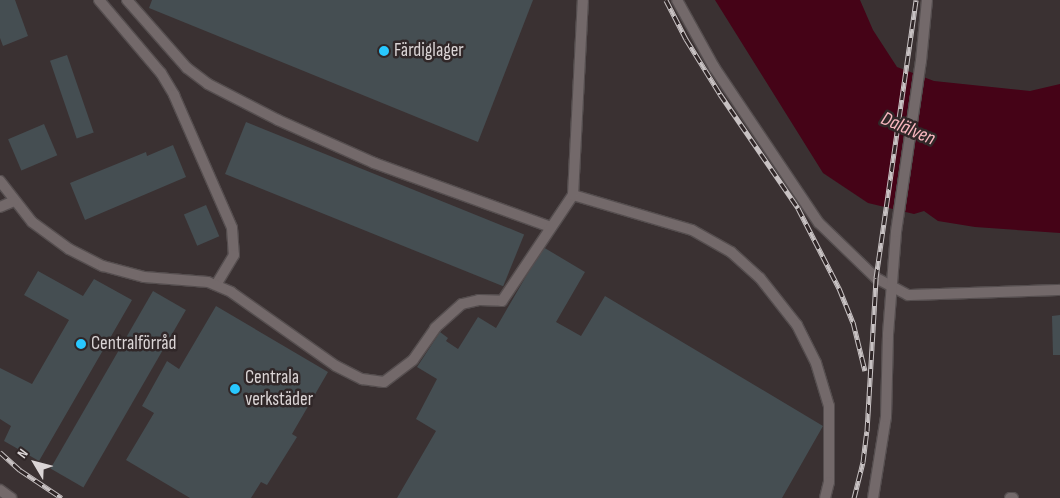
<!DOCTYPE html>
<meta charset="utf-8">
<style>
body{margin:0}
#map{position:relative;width:1060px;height:498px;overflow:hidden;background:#3a3132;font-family:"Sofia Sans Condensed",sans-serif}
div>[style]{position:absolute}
.water>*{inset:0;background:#450317}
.building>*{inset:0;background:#454e52;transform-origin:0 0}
.roads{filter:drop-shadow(1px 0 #554e4f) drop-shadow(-1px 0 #554e4f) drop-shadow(0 1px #554e4f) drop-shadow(0 -1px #554e4f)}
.minor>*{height:10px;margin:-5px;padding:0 5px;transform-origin:5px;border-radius:5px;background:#73696a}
.rail>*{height:5px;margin-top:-2.5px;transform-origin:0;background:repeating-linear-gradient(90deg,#302728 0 9px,#c8c2c3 0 18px);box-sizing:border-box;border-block:1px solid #c8c2c3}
.dots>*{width:14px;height:14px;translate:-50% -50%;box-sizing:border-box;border:2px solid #302728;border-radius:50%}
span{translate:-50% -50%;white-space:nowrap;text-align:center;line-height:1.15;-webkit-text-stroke:5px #302728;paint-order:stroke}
.poi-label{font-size:19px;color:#dbd5d6}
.left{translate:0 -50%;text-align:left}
.water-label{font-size:20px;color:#f8b7bf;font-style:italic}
.north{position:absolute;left:10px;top:438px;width:50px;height:50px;-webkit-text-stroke:4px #302728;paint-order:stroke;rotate:307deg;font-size:14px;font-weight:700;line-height:20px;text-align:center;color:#dbd5d6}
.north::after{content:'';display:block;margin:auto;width:18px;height:22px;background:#dbd5d6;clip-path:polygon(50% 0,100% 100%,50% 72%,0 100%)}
</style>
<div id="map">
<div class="water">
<i style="clip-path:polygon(715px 0,860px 0,873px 30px,897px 67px,934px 81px,1030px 91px,1060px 84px,1060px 233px,975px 227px,938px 221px,924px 211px,914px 214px,868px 203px,823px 173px)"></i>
</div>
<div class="building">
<i style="clip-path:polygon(0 0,15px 0,28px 36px,3px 46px,0 38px)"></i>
<i style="clip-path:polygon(152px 0,533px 0,478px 142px,149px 8px)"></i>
<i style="left:67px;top:55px;width:82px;height:18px;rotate:71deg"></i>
<i style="left:246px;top:122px;width:300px;height:56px;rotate:22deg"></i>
<i style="left:44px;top:124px;width:34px;height:39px;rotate:67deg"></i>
<i style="clip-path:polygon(173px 145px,186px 177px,85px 220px,70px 183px,146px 152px,147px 156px)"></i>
<i style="left:206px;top:205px;width:34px;height:24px;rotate:67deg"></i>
<i style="clip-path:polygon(543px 247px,585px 272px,556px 322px,581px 336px,605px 296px,823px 426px,782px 498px,397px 498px,436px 431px,416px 419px,437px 379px,417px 367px,440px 332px,448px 338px,446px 341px,458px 349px,478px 317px,496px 328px)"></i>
<i style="clip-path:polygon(38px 271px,83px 296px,94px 279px,132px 300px,39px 461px,4px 441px,11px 426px,0 419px,0 368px,32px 384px,69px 320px,24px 295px)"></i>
<i style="left:153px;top:291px;width:38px;height:205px;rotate:30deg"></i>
<i style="clip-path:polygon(216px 306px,328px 372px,292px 434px,297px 437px,267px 485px,261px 482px,251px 498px,190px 498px,126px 460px,154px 413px,142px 406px,167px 361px,179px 369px)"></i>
<i style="clip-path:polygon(1060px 315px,1060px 355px,1053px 355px,1052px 316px)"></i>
</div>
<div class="roads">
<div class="minor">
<i style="left:99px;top:0;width:96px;rotate:49.7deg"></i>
<i style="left:161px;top:73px;width:26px;rotate:59deg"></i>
<i style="left:174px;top:95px;width:145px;rotate:66.4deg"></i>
<i style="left:232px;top:228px;width:27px;rotate:86deg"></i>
<i style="left:234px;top:255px;width:35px;rotate:121deg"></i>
<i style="left:127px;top:0;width:91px;rotate:48.6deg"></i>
<i style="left:187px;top:68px;width:26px;rotate:37deg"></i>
<i style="left:208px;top:84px;width:79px;rotate:27.2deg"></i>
<i style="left:278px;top:120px;width:105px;rotate:24.1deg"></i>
<i style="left:374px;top:163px;width:188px;rotate:19.9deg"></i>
<i style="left:677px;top:0;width:77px;rotate:61.1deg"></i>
<i style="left:714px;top:67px;width:188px;rotate:56.1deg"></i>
<i style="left:819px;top:223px;width:79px;rotate:44deg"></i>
<i style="left:876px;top:278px;width:36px;rotate:28deg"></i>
<i style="left:908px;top:295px;width:152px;rotate:-1.9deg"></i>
<i style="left:0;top:181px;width:52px;rotate:52deg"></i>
<i style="left:32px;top:222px;width:46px;rotate:36.1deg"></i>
<i style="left:69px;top:249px;width:38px;rotate:27deg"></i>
<i style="left:103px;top:266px;width:42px;rotate:15deg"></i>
<i style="left:144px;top:277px;width:64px;rotate:4.5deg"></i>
<i style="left:208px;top:282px;width:25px;rotate:23deg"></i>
<i style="left:231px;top:292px;width:128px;rotate:35.2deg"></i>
<i style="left:336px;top:366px;width:29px;rotate:27deg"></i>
<i style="left:362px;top:379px;width:22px;rotate:8deg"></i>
<i style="left:384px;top:382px;width:36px;rotate:-37deg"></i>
<i style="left:413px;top:360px;width:39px;rotate:-55deg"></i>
<i style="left:435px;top:328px;width:36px;rotate:-42deg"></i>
<i style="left:462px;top:304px;width:17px;rotate:-13deg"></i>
<i style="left:479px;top:300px;width:23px;rotate:2deg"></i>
<i style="left:502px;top:301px;width:128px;rotate:-56.2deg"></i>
<i style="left:573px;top:195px;width:124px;rotate:16.4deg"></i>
<i style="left:692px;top:230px;width:45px;rotate:29.4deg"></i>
<i style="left:731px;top:252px;width:39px;rotate:42deg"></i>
<i style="left:760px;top:278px;width:60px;rotate:51.8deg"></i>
<i style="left:797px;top:325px;width:42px;rotate:63.4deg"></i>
<i style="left:816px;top:363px;width:45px;rotate:73.2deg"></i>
<i style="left:829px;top:406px;width:76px;rotate:90deg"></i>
<i style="left:829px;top:482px;width:16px;rotate:104deg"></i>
<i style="left:573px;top:195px;width:195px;rotate:-87.1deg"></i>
<i style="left:0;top:207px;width:15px;rotate:-23deg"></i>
<i style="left:0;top:490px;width:14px;rotate:36deg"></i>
<i style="left:873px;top:498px;width:82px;rotate:-80.9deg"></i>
<i style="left:886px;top:417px;width:83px;rotate:-88.6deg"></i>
<i style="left:888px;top:334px;width:102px;rotate:-85.5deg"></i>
<i style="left:896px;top:232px;width:173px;rotate:-81.7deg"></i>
<i style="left:921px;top:61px;width:61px;rotate:-84.4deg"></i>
<i style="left:1010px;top:498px;width:3px"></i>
</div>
</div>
<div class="rail">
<i style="left:666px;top:0;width:44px;rotate:62.9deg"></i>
<i style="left:686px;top:39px;width:65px;rotate:58.3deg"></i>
<i style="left:720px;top:94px;width:138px;rotate:55.6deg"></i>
<i style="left:798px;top:208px;width:90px;rotate:62.9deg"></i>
<i style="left:839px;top:288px;width:37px;rotate:68deg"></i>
<i style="left:853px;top:322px;width:50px;rotate:76.2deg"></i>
<i style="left:0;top:452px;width:27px;rotate:42deg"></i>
<i style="left:20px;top:470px;width:50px;rotate:33.7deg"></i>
<i style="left:854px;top:498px;width:37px;rotate:-76deg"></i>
<i style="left:863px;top:462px;width:31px;rotate:-83deg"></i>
<i style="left:867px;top:431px;width:153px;rotate:-86.6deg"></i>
<i style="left:876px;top:278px;width:281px;rotate:-81.8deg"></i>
</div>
<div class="dots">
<i style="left:384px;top:51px;background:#28c8ff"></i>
<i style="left:81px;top:344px;background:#28c8ff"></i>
<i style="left:235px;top:389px;background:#28c8ff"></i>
</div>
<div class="poi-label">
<span class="left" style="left:394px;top:51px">Färdiglager</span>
<span class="left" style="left:91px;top:344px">Centralförråd</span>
<span class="left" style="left:245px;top:389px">Centrala<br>verkstäder</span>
</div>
<div class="water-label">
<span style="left:908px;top:129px;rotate:23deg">Dalälven</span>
</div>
<div class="north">N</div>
</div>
